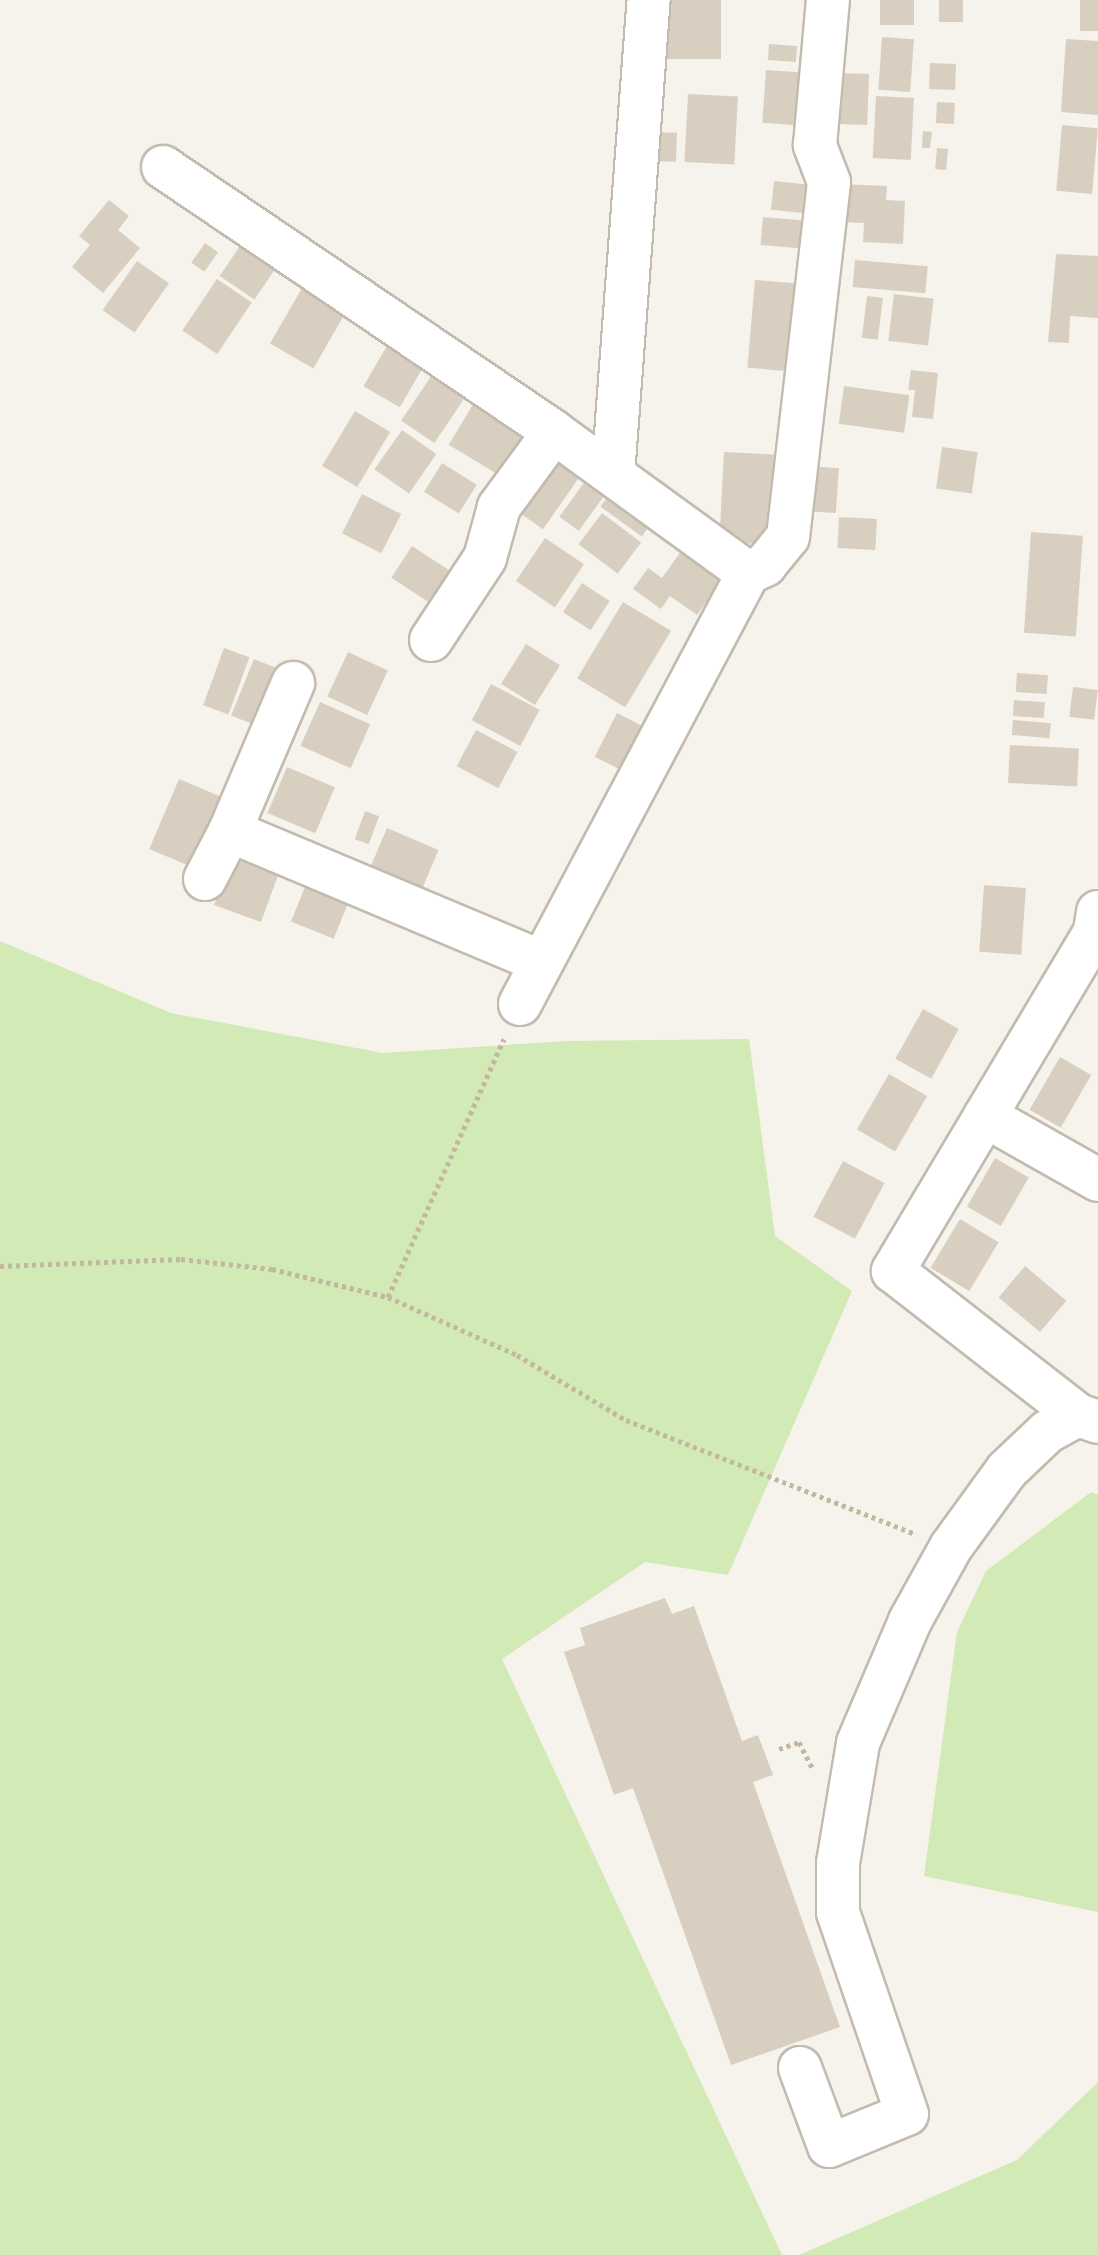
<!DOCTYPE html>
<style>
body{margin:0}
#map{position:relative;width:1098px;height:2255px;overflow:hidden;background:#f6f3ec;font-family:Commissioner,sans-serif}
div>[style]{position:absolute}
.green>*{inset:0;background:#d2eab5}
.building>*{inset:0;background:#d8cfc1;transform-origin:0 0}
.path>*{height:5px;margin-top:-2.5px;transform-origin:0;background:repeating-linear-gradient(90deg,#c4b79f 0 4px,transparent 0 8px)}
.roads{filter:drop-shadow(2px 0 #c2bbae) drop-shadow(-2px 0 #c2bbae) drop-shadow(0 2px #c2bbae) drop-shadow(0 -2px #c2bbae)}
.minor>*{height:42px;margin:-21px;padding:0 21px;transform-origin:21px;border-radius:21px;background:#fff}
span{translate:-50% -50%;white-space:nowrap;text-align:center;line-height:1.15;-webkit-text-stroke:6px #fff;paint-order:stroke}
</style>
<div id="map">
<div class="green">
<i style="clip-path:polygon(0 941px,171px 1013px,383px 1053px,567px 1041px,749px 1039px,775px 1236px,852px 1291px,728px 1575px,645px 1562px,502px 1659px,782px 2255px,0 2255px)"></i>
<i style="clip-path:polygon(1091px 1492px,1098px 1495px,1098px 1912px,924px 1876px,957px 1632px,986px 1571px)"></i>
<i style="clip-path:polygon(1098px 2082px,1098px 2255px,799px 2255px,1017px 2160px)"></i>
</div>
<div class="building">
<i style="left:666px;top:0;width:55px;height:59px"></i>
<i style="left:880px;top:0;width:34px;height:25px"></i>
<i style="left:939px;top:0;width:24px;height:22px"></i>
<i style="left:1080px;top:0;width:18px;height:31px"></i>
<i style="left:882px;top:37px;width:32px;height:53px;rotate:4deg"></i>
<i style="clip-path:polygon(1066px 39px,1098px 41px,1098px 115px,1061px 112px)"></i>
<i style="left:769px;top:44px;width:28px;height:16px;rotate:4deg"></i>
<i style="left:930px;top:63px;width:26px;height:26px;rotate:2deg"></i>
<i style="left:766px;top:70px;width:44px;height:53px;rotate:4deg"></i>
<i style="left:839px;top:73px;width:30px;height:51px;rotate:2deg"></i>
<i style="left:688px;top:94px;width:50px;height:68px;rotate:3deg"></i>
<i style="left:876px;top:96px;width:38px;height:62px;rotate:3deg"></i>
<i style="left:937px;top:102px;width:18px;height:21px;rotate:3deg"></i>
<i style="left:1062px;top:125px;width:36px;height:66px;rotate:5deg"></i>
<i style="clip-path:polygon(923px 131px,932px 132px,930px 148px,922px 148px)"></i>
<i style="left:653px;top:132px;width:24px;height:29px;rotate:2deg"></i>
<i style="left:937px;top:148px;width:11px;height:21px;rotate:5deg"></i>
<i style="left:774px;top:181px;width:48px;height:29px;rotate:6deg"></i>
<i style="clip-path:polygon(840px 184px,887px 186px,886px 200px,905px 201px,903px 244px,863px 242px,864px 223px,838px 222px)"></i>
<i style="clip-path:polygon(109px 200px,129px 216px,118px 230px,140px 248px,103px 293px,72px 267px,90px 245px,79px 236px)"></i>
<i style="left:763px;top:217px;width:50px;height:28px;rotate:5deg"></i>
<i style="left:246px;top:237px;width:42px;height:47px;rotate:34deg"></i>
<i style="left:205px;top:243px;width:16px;height:24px;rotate:35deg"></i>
<i style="clip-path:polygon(1056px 254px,1098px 256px,1098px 318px,1070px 316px,1069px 343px,1048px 342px)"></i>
<i style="left:855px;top:260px;width:73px;height:27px;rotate:5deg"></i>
<i style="left:137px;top:261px;width:39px;height:60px;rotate:35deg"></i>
<i style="left:217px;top:279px;width:42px;height:62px;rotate:34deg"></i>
<i style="left:755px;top:280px;width:44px;height:88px;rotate:5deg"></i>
<i style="left:302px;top:288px;width:50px;height:64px;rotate:30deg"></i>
<i style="left:894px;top:294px;width:40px;height:47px;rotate:7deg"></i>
<i style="left:867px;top:296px;width:16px;height:42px;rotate:7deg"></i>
<i style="left:392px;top:337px;width:42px;height:57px;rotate:30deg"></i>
<i style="left:438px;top:366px;width:40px;height:66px;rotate:34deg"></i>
<i style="clip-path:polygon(911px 370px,938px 373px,933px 419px,912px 417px,915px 390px,908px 390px)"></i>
<i style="left:844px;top:386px;width:66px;height:38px;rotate:8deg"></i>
<i style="left:478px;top:396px;width:72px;height:57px;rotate:31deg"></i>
<i style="left:355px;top:411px;width:41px;height:64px;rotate:31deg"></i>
<i style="left:402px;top:430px;width:42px;height:48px;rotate:35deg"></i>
<i style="left:942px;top:447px;width:36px;height:42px;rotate:8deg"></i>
<i style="left:552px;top:450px;width:38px;height:70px;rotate:35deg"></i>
<i style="left:724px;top:452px;width:50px;height:90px;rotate:3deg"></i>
<i style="left:442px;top:463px;width:41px;height:34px;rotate:32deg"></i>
<i style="left:807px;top:466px;width:32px;height:45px;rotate:4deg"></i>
<i style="left:594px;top:469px;width:24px;height:59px;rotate:36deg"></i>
<i style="left:614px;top:488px;width:51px;height:23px;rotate:36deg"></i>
<i style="left:362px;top:494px;width:44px;height:44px;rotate:27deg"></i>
<i style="left:602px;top:513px;width:49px;height:39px;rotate:37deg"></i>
<i style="left:839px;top:517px;width:38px;height:31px;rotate:3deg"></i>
<i style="left:1031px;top:532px;width:52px;height:101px;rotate:4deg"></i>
<i style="clip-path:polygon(691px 537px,732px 565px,697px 615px,670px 596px,661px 609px,633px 589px,648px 568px,662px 578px)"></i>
<i style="left:545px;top:538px;width:47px;height:52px;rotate:34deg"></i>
<i style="left:412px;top:546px;width:59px;height:38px;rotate:33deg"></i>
<i style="left:582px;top:583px;width:33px;height:35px;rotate:33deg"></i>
<i style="left:623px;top:602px;width:56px;height:89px;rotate:31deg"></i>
<i style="left:526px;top:644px;width:40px;height:47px;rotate:32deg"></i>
<i style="left:224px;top:648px;width:27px;height:61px;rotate:20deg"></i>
<i style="left:348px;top:652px;width:44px;height:49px;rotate:25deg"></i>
<i style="left:254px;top:659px;width:29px;height:61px;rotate:22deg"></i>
<i style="left:1017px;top:673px;width:31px;height:19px;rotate:4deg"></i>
<i style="left:491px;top:684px;width:55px;height:41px;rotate:28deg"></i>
<i style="left:1073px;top:687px;width:25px;height:30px;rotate:7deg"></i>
<i style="left:1014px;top:700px;width:31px;height:16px;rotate:4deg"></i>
<i style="left:320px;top:702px;width:55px;height:48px;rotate:24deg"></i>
<i style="left:617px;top:713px;width:40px;height:49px;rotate:27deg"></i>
<i style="left:1013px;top:720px;width:38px;height:15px;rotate:5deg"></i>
<i style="left:476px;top:730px;width:47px;height:41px;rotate:28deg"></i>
<i style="left:1010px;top:745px;width:69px;height:38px;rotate:3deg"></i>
<i style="left:287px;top:767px;width:52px;height:50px;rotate:23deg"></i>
<i style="left:179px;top:779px;width:52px;height:76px;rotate:23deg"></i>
<i style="left:365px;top:811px;width:15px;height:30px;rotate:20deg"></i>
<i style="left:387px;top:828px;width:56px;height:51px;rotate:23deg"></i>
<i style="left:237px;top:842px;width:50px;height:67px;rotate:20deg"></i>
<i style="left:309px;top:877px;width:46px;height:48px;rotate:22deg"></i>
<i style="left:984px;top:885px;width:42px;height:67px;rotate:4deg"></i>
<i style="left:923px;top:1009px;width:41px;height:57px;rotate:29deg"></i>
<i style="left:1060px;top:1057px;width:36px;height:61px;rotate:30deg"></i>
<i style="left:889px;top:1074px;width:44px;height:64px;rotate:30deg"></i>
<i style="left:995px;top:1158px;width:39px;height:56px;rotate:30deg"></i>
<i style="left:843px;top:1161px;width:47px;height:63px;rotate:28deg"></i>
<i style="left:960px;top:1219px;width:45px;height:57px;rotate:31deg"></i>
<i style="left:1025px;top:1266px;width:54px;height:41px;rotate:40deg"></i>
<i style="clip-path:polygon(665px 1598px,672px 1614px,694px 1606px,742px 1741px,758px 1735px,773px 1775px,753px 1782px,840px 2027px,731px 2065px,633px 1788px,614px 1795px,564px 1652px,585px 1645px,580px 1628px)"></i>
</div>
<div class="path">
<i style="left:0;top:1266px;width:181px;rotate:-2.2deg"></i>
<i style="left:181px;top:1259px;width:92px;rotate:6.3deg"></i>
<i style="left:272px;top:1269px;width:119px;rotate:13.6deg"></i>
<i style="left:388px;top:1297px;width:141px;rotate:24.2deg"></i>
<i style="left:517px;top:1355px;width:127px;rotate:30.8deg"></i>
<i style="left:626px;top:1420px;width:312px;rotate:21.5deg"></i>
<i style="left:388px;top:1297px;width:283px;rotate:-65.8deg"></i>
<i style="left:779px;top:1749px;width:21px;rotate:-19deg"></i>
<i style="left:799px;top:1742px;width:31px;rotate:63deg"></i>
</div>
<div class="roads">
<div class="minor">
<i style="left:163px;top:167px;width:472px;rotate:34.1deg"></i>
<i style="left:554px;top:432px;width:240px;rotate:36deg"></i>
<i style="left:613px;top:474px;width:475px;rotate:-85.7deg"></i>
<i style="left:431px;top:640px;width:98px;rotate:-56.6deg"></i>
<i style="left:485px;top:558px;width:53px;rotate:-74.6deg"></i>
<i style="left:499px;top:507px;width:93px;rotate:-53.7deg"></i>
<i style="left:230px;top:831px;width:338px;rotate:22.8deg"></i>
<i style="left:205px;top:879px;width:54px;rotate:-62.5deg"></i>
<i style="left:230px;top:831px;width:161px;rotate:-66.9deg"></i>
<i style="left:1098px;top:912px;width:20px;rotate:99deg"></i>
<i style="left:1095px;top:932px;width:395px;rotate:120.8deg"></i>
<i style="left:893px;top:1271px;width:234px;rotate:37.9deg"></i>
<i style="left:1078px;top:1415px;width:21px;rotate:19deg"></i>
<i style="left:520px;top:1004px;width:488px;rotate:-62.1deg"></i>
<i style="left:748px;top:573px;width:19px;rotate:-25deg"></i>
<i style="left:765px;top:565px;width:36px;rotate:-51deg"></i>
<i style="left:788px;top:537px;width:357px;rotate:-83.4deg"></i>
<i style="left:829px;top:182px;width:40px;rotate:-111deg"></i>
<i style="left:815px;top:145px;width:146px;rotate:-84.9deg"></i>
<i style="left:985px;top:1116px;width:130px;rotate:29.5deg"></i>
<i style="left:800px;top:2068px;width:83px;rotate:69.6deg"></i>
<i style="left:829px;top:2146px;width:84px;rotate:-22.3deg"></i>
<i style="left:907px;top:2114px;width:213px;rotate:-108.9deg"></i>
<i style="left:838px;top:1912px;width:49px;rotate:-90deg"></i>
<i style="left:838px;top:1863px;width:122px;rotate:-80.5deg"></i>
<i style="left:858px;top:1743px;width:133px;rotate:-66.9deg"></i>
<i style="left:910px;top:1621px;width:85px;rotate:-61deg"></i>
<i style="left:951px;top:1547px;width:95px;rotate:-54deg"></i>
<i style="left:1007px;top:1470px;width:55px;rotate:-43.5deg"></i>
<i style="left:1047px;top:1432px;width:35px;rotate:-29deg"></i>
</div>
</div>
</div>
